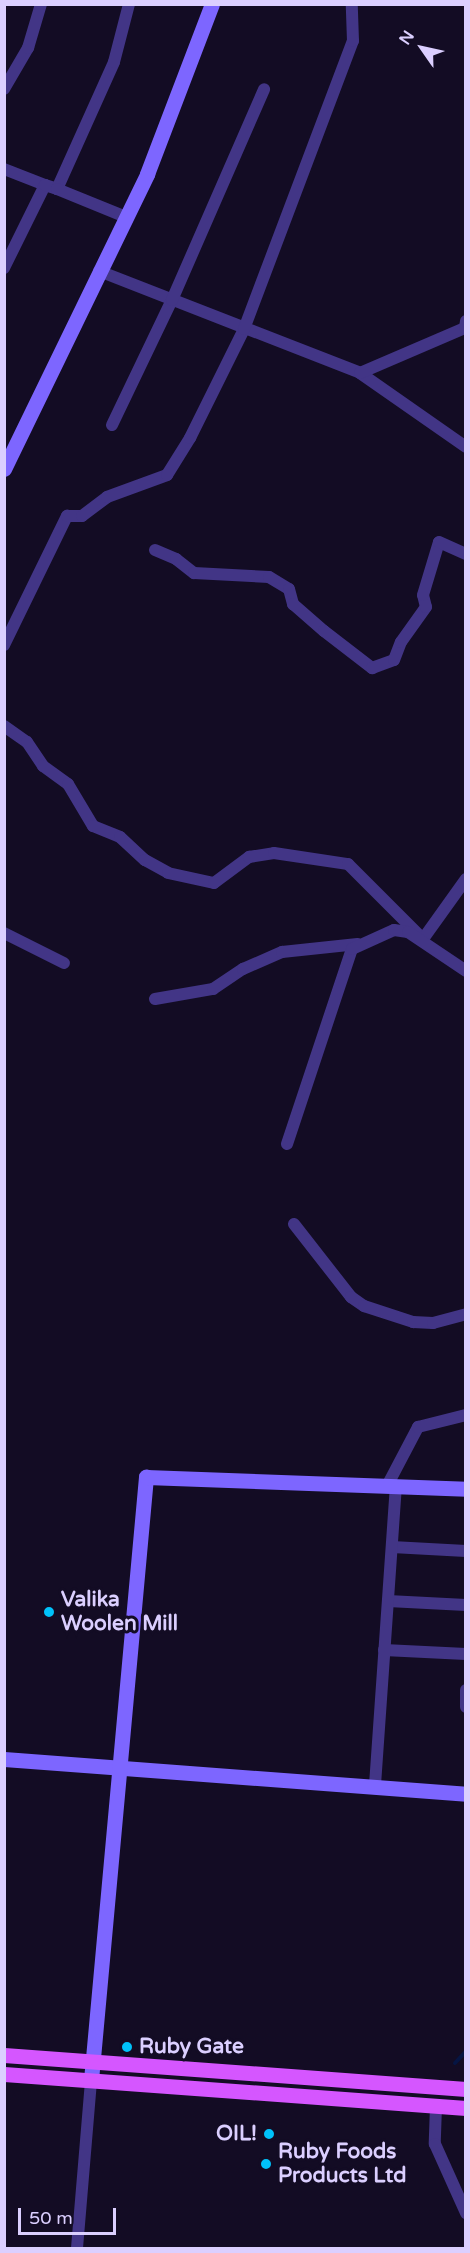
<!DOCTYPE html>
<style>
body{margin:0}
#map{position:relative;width:470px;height:2253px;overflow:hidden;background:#130c24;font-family:"Varela Round",sans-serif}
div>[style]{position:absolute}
.stream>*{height:4px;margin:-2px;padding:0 2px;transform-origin:2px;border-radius:2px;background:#061543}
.street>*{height:12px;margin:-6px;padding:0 6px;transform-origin:6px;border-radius:6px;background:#423586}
.secondary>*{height:15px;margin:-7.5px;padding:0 7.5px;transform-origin:7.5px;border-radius:7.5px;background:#7d66ff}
.primary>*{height:15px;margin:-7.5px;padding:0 7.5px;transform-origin:7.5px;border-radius:7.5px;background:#d556ff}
.dots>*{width:16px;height:16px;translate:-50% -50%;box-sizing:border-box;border:3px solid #130c24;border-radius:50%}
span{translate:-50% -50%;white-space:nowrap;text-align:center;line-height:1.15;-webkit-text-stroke:6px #130c24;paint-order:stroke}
.poi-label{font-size:21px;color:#dbcfff;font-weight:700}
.left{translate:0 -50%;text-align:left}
.right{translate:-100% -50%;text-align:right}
.frame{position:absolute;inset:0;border:6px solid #dbcfff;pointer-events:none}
.north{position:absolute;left:392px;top:18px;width:60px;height:60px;-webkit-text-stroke:4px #130c24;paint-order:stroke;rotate:304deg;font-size:16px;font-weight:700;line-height:24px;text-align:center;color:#dbcfff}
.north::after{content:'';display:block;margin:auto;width:21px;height:27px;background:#dbcfff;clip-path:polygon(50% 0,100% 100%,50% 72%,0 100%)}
.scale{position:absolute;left:18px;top:2208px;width:98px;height:27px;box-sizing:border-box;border:3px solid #dbcfff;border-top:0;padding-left:8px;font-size:18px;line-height:21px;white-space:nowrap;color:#dbcfff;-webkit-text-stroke:4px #130c24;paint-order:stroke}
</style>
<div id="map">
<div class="stream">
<i style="left:455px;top:2063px;width:16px;rotate:-47deg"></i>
</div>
<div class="street">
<i style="left:4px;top:89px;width:48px;rotate:-59.7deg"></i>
<i style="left:28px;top:48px;width:46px;rotate:-73.5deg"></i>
<i style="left:4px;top:169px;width:44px;rotate:21.3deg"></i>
<i style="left:45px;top:185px;width:93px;rotate:116.3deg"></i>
<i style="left:45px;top:185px;width:13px;rotate:18deg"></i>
<i style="left:57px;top:189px;width:139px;rotate:-65.8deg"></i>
<i style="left:114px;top:62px;width:60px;rotate:-75.5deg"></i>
<i style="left:57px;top:189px;width:74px;rotate:22.1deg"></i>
<i style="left:99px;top:271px;width:280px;rotate:21.3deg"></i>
<i style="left:360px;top:373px;width:129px;rotate:34.9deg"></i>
<i style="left:360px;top:373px;width:114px;rotate:-23.2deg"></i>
<i style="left:465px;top:328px;width:7px;rotate:-82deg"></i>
<i style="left:112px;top:425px;width:139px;rotate:-64.4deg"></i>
<i style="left:172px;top:300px;width:230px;rotate:-66.4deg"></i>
<i style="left:155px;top:550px;width:23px;rotate:23deg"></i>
<i style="left:176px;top:559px;width:23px;rotate:38deg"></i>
<i style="left:194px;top:573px;width:75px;rotate:3.1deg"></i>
<i style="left:269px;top:577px;width:23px;rotate:31deg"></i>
<i style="left:289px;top:589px;width:16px;rotate:75deg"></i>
<i style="left:293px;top:604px;width:41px;rotate:41.1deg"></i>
<i style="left:324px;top:631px;width:61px;rotate:37.6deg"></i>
<i style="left:372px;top:668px;width:23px;rotate:-20deg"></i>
<i style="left:394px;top:660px;width:19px;rotate:-69deg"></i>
<i style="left:401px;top:642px;width:43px;rotate:-54.5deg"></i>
<i style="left:426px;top:607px;width:12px;rotate:-104deg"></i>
<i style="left:423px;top:595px;width:55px;rotate:-73.2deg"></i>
<i style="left:439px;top:542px;width:30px;rotate:24deg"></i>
<i style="left:4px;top:645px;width:144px;rotate:-64deg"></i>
<i style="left:67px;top:516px;width:15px"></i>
<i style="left:82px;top:516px;width:31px;rotate:-37deg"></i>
<i style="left:107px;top:497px;width:64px;rotate:-20.1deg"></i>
<i style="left:167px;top:475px;width:44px;rotate:-58.1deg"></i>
<i style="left:190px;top:438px;width:122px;rotate:-63.6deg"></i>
<i style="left:244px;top:329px;width:308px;rotate:-69.3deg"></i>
<i style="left:353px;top:41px;width:37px;rotate:-92deg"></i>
<i style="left:4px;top:726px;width:28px;rotate:35deg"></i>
<i style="left:27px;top:742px;width:29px;rotate:56deg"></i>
<i style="left:43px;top:766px;width:31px;rotate:36deg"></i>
<i style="left:68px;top:784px;width:49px;rotate:59.2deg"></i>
<i style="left:93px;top:826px;width:29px;rotate:22deg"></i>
<i style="left:120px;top:837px;width:34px;rotate:43deg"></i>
<i style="left:145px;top:860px;width:26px;rotate:29deg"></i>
<i style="left:168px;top:873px;width:47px;rotate:12.3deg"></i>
<i style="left:214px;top:883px;width:44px;rotate:-36.6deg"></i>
<i style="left:249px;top:857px;width:25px;rotate:-9deg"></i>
<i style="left:274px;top:853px;width:75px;rotate:8.5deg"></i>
<i style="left:348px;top:864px;width:106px;rotate:45deg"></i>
<i style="left:423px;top:939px;width:74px;rotate:-54.4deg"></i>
<i style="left:4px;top:933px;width:67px;rotate:26.6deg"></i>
<i style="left:155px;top:999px;width:59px;rotate:-9.8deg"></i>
<i style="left:213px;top:989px;width:36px;rotate:-34deg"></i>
<i style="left:243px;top:969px;width:43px;rotate:-23.6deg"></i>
<i style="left:282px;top:952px;width:76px;rotate:-6deg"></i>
<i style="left:287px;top:1144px;width:206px;rotate:-71.6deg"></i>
<i style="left:352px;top:949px;width:46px;rotate:-24.3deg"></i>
<i style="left:394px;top:930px;width:14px;rotate:8deg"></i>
<i style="left:408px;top:932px;width:70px;rotate:33.9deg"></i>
<i style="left:294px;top:1224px;width:93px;rotate:52deg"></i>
<i style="left:351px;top:1297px;width:16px;rotate:35deg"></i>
<i style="left:364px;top:1306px;width:52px;rotate:18.1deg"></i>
<i style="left:413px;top:1322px;width:20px;rotate:3deg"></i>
<i style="left:433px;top:1323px;width:34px;rotate:-15deg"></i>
<i style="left:387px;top:1486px;width:67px;rotate:-62.3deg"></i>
<i style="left:418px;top:1427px;width:49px;rotate:-14deg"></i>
<i style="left:392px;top:1547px;width:74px;rotate:3.1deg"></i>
<i style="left:388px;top:1601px;width:78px;rotate:2.9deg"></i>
<i style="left:384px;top:1650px;width:82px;rotate:2.8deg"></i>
<i style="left:466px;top:1690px;width:17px;rotate:90deg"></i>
<i style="left:375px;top:1785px;width:300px;rotate:-86deg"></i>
<i style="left:436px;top:2106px;width:38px;rotate:92deg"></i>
<i style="left:435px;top:2144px;width:76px;rotate:65.8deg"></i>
<i style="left:77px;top:2248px;width:169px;rotate:-85.2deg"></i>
</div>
<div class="secondary">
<i style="left:4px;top:469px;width:328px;rotate:-64.1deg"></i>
<i style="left:147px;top:174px;width:182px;rotate:-69.1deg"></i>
<i style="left:4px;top:1759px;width:463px;rotate:4.3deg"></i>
<i style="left:91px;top:2080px;width:606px;rotate:-84.79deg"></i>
<i style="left:146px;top:1477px;width:320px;rotate:2.1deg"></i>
</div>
<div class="primary">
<i style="left:4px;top:2055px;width:463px;rotate:4.2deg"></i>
<i style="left:4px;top:2074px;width:463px;rotate:4.2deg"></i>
</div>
<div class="dots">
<i style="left:49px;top:1612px;background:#00c2fa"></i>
<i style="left:127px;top:2047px;background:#00c2fa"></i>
<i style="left:269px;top:2134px;background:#00c2fa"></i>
<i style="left:266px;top:2164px;background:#00c2fa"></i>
</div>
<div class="poi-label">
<span class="left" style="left:61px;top:1612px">Valika<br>Woolen Mill</span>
<span class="left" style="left:139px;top:2047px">Ruby Gate</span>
<span class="right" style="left:257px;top:2134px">OIL!</span>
<span class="left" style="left:278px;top:2164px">Ruby Foods<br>Products Ltd</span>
</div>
<div class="frame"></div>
<div class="north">N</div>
<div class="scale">50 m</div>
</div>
